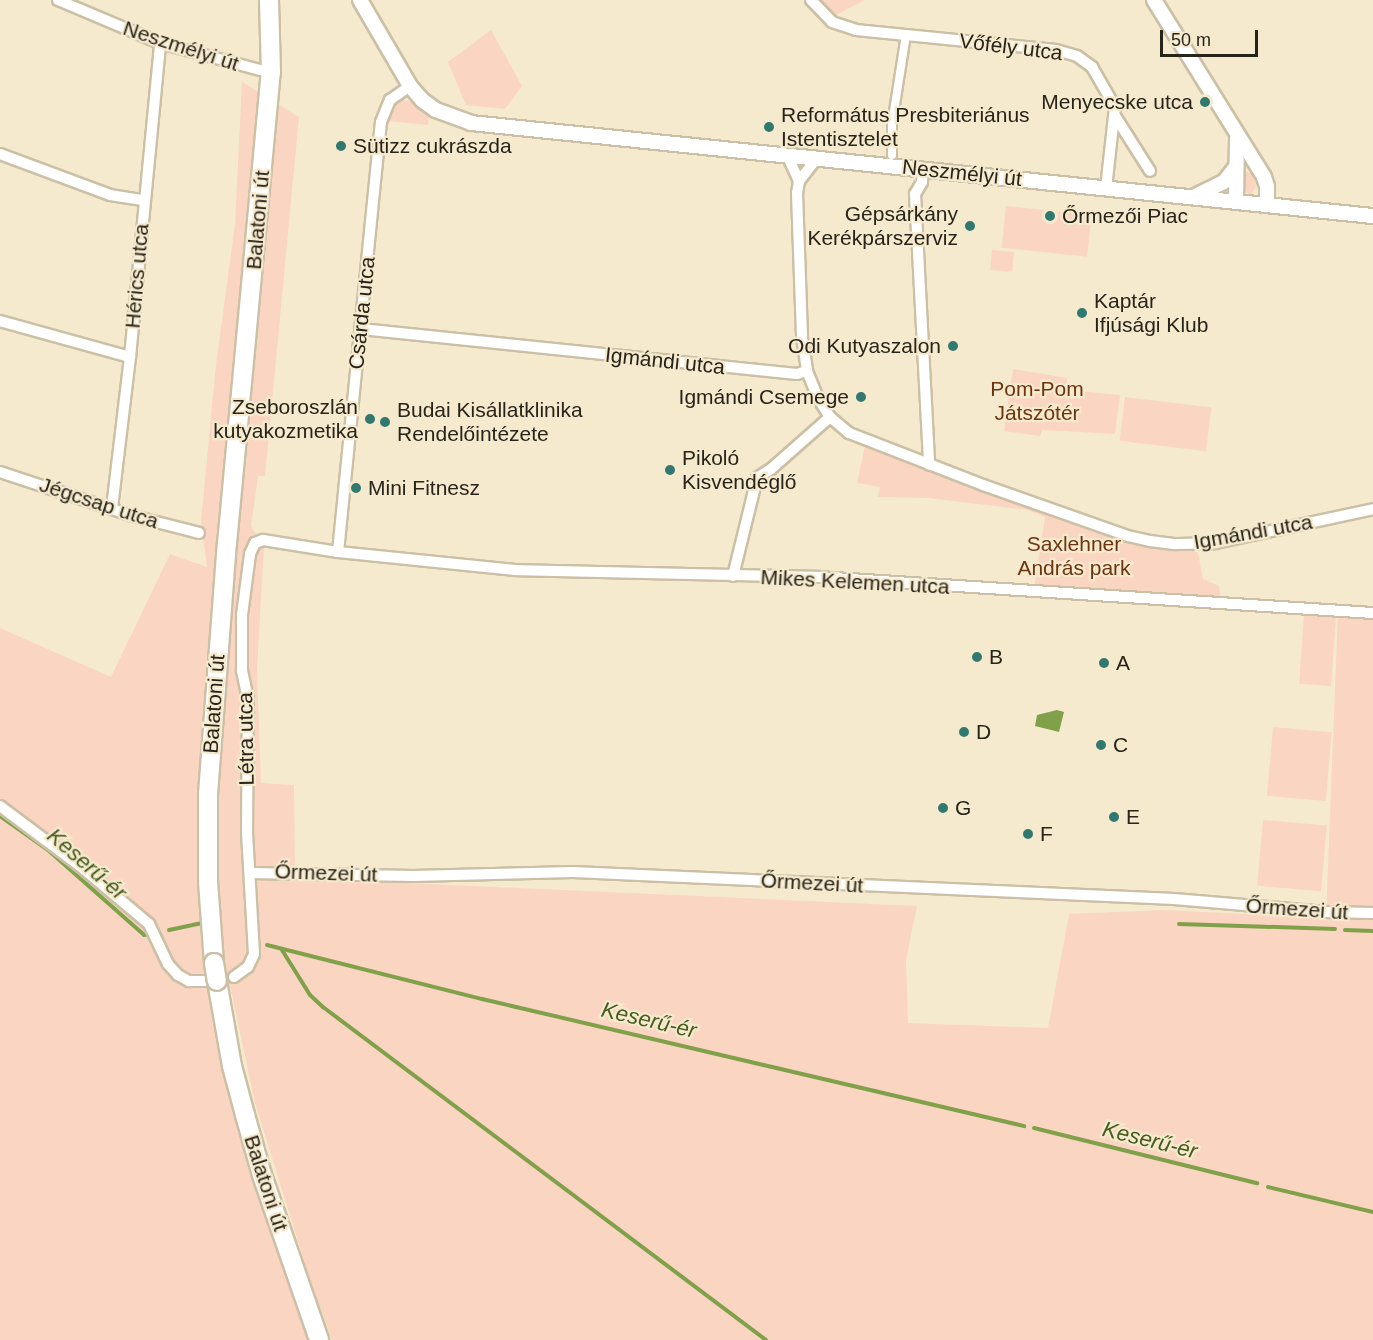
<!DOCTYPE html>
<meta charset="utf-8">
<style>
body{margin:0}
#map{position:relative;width:1373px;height:1340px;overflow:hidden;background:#f6eace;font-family:Helvetica,sans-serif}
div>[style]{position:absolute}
.green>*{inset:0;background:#fad5c2;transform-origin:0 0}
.water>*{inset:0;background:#80a149}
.stream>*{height:4px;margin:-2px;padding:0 2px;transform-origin:2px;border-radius:2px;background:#80a149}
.roads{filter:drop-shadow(2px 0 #cbc0a5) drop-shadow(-2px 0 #cbc0a5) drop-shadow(0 2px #cbc0a5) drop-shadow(0 -2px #cbc0a5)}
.pedestrian>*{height:8px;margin:-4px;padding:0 4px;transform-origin:4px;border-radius:4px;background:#fff}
.minor>*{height:10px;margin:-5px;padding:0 5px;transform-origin:5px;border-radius:5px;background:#fff}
.tertiary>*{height:14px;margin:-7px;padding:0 7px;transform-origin:7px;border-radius:7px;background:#fff}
.primary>*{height:18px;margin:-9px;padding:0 9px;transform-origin:9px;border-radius:9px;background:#fff}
.bridges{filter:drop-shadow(2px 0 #cbc0a5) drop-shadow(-2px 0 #cbc0a5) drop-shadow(0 2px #cbc0a5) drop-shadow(0 -2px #cbc0a5)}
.primary-bridge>*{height:18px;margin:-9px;padding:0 9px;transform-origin:9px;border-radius:9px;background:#fff}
.dots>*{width:16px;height:16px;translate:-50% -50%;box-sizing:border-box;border:3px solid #f6eace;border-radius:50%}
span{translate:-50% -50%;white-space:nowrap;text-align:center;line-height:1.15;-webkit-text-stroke:4.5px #f6eace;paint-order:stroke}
.street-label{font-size:21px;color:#28241a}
.poi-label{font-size:21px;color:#28241a}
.right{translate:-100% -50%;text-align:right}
.left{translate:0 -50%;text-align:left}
.park-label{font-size:21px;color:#6c3411}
.water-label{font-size:22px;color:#465c1e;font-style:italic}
.scale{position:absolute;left:1160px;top:30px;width:98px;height:27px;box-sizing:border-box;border:3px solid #28241a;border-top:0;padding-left:8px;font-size:18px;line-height:21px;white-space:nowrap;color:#28241a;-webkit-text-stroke:4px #f6eace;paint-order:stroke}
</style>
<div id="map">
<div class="green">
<i style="clip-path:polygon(815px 0,865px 0,832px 17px)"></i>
<i style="clip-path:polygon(491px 30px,522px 86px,505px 109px,466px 105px,448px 62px)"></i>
<i style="clip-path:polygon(242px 82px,299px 117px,265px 476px,258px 476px,251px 526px,264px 547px,257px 669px,261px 783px,294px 785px,295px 878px,917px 906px,906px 960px,908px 1023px,1048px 1028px,1069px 914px,1163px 910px,1326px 918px,1338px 611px,1373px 613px,1373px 1340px,332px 1340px,307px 1270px,255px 1103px,230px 985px,208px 986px,224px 1063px,319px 1340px,0 1340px,0 628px,111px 677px,170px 554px,207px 567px,201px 521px,216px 365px,235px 224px)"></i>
<i style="clip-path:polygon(402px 100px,414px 102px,429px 115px,428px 125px,388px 121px,391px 108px)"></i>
<i style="clip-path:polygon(1247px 171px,1252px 175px,1256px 186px,1251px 195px,1243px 191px,1243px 175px)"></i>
<i style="left:1006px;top:206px;width:86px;height:42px;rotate:6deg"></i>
<i style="left:992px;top:250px;width:22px;height:20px;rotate:5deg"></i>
<i style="clip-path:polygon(1013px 369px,1067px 378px,1067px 390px,1120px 395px,1115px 434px,1042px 430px,1040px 436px,1004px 431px)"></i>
<i style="left:1125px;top:397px;width:87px;height:44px;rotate:7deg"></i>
<i style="clip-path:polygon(865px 446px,1123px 538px,1156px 546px,1191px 549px,1198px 553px,1203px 579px,1219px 586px,1221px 600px,1034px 588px,1045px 517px,1028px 510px,928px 498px,878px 497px,880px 487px,857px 483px)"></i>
<i style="left:1304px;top:615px;width:32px;height:69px;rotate:4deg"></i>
<i style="left:1273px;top:727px;width:59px;height:69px;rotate:5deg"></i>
<i style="left:1263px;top:820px;width:64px;height:66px;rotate:5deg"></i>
</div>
<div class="water">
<i style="clip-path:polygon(1057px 710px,1064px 712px,1059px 732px,1035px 726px,1037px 715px)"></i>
</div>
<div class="stream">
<i style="left:0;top:816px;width:59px;rotate:35.3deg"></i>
<i style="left:48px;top:850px;width:128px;rotate:41.5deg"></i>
<i style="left:144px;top:935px;width:7px;rotate:-8deg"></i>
<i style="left:1179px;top:924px;width:156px;rotate:1.8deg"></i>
<i style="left:169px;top:930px;width:35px;rotate:-12deg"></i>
<i style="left:1345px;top:930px;width:28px;rotate:2deg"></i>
<i style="left:267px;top:945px;width:222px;rotate:14.1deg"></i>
<i style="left:482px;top:999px;width:557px;rotate:13.19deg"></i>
<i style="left:282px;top:950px;width:53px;rotate:58.1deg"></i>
<i style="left:310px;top:995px;width:18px;rotate:43deg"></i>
<i style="left:323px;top:1007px;width:554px;rotate:36.93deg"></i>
<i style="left:1034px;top:1128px;width:230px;rotate:13.9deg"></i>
<i style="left:1268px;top:1187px;width:108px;rotate:13.4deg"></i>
</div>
<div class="roads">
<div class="pedestrian">
<i style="left:892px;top:155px;width:31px;rotate:-90deg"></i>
<i style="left:892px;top:124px;width:90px;rotate:-81.1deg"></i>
</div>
<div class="minor">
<i style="left:58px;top:0;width:111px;rotate:22.9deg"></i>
<i style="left:160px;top:43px;width:115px;rotate:15.1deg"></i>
<i style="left:811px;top:0;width:30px;rotate:46deg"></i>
<i style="left:832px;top:22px;width:25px;rotate:18deg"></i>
<i style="left:856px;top:30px;width:201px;rotate:5.7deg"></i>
<i style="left:1056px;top:50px;width:22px;rotate:16deg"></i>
<i style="left:1077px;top:56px;width:19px;rotate:36deg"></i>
<i style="left:1092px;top:67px;width:46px;rotate:60.1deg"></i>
<i style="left:1115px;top:107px;width:81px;rotate:96.3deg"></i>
<i style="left:1115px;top:116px;width:65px;rotate:57.5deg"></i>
<i style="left:0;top:154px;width:117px;rotate:20.4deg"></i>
<i style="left:110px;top:195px;width:33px;rotate:9deg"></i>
<i style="left:787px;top:155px;width:29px;rotate:65deg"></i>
<i style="left:817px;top:158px;width:29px;rotate:128deg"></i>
<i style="left:799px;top:181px;width:12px;rotate:99deg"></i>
<i style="left:797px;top:193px;width:145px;rotate:88deg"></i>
<i style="left:802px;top:338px;width:33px;rotate:81deg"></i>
<i style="left:807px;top:371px;width:29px;rotate:68deg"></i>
<i style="left:818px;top:398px;width:22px;rotate:58deg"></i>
<i style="left:830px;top:417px;width:25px;rotate:40deg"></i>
<i style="left:849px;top:433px;width:144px;rotate:21.2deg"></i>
<i style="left:983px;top:485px;width:154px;rotate:19.4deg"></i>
<i style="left:1128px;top:536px;width:23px;rotate:13deg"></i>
<i style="left:1150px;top:541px;width:26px;rotate:7deg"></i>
<i style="left:1176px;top:544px;width:39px;rotate:-1deg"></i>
<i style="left:1215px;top:543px;width:162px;rotate:-12.1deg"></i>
<i style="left:923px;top:170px;width:12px;rotate:95deg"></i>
<i style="left:922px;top:182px;width:14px;rotate:120deg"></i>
<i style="left:915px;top:194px;width:271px;rotate:87deg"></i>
<i style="left:0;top:321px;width:135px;rotate:15.5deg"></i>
<i style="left:361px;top:329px;width:438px;rotate:5.9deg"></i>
<i style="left:797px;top:374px;width:10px;rotate:-17deg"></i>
<i style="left:0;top:472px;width:140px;rotate:18.3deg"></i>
<i style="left:133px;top:516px;width:68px;rotate:14.4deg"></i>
<i style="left:112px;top:508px;width:152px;rotate:-83.2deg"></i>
<i style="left:130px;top:357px;width:315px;rotate:-84.5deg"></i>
<i style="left:338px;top:552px;width:432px;rotate:-84.3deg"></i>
<i style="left:381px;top:122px;width:24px;rotate:-68deg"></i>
<i style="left:390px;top:100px;width:24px;rotate:-35deg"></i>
<i style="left:733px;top:576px;width:101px;rotate:-76.2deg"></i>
<i style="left:757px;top:478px;width:17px;rotate:-33deg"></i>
<i style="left:771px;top:469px;width:79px;rotate:-41.4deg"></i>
<i style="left:0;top:806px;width:100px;rotate:36.9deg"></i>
<i style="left:80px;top:866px;width:90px;rotate:40deg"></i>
<i style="left:149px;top:924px;width:44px;rotate:64.6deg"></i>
<i style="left:168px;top:964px;width:15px;rotate:48deg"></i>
<i style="left:178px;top:975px;width:13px;rotate:29deg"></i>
<i style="left:189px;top:981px;width:16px"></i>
<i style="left:251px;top:873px;width:162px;rotate:1.1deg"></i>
<i style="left:413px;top:876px;width:160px;rotate:-1.4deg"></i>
<i style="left:573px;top:872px;width:602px;rotate:2.57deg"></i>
<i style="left:1174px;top:899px;width:153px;rotate:4.9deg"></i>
<i style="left:1326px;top:912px;width:47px;rotate:1.2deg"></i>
<i style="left:234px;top:977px;width:17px;rotate:-36deg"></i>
<i style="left:248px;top:967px;width:14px;rotate:-65deg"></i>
<i style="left:254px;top:954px;width:121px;rotate:-93.3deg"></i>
<i style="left:247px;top:833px;width:134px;rotate:-89.6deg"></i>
<i style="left:248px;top:699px;width:30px;rotate:-102deg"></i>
<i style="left:242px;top:670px;width:55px;rotate:-90deg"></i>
<i style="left:242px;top:615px;width:62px;rotate:-82.5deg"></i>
<i style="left:250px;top:554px;width:12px;rotate:-66deg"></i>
<i style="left:255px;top:543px;width:9px;rotate:-21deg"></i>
<i style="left:263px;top:540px;width:76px;rotate:9.1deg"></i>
<i style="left:338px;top:552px;width:178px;rotate:5.8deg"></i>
<i style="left:515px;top:570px;width:304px;rotate:1.3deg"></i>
<i style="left:819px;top:577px;width:555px;rotate:3.72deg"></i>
</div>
<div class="tertiary">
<i style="left:360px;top:0;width:99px;rotate:59.8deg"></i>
<i style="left:410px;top:86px;width:18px;rotate:49deg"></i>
<i style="left:422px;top:100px;width:17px;rotate:36deg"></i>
<i style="left:436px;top:110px;width:37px;rotate:20deg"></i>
<i style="left:471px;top:123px;width:907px;rotate:5.89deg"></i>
<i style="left:1154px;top:0;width:208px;rotate:58.1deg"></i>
<i style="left:1264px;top:177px;width:9px;rotate:72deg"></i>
<i style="left:1267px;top:186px;width:19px;rotate:90deg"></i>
<i style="left:1193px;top:197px;width:34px;rotate:-26deg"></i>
<i style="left:1224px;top:182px;width:18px;rotate:-52deg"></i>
<i style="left:1236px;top:202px;width:64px;rotate:-89.1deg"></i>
</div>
<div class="primary">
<i style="left:214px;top:963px;width:82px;rotate:-94.2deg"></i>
<i style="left:208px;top:881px;width:87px;rotate:-90deg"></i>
<i style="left:208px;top:794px;width:251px;rotate:-85.7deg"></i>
<i style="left:227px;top:544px;width:473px;rotate:-84.7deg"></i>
<i style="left:271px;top:73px;width:73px;rotate:-91.6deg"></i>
<i style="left:217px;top:981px;width:86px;rotate:80deg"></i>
<i style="left:232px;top:1066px;width:51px;rotate:75.1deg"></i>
<i style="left:245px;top:1115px;width:62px;rotate:74.2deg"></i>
<i style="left:262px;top:1175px;width:175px;rotate:70.9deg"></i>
</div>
</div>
<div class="bridges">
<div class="primary-bridge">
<i style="left:214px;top:963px;width:18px;rotate:81deg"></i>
</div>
</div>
<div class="dots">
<i style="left:1205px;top:102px;background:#31786f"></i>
<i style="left:769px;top:127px;background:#31786f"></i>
<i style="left:341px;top:146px;background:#31786f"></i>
<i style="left:1050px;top:216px;background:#31786f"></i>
<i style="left:970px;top:226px;background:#31786f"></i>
<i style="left:1082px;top:313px;background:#31786f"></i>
<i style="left:953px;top:346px;background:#31786f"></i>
<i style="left:861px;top:397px;background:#31786f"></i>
<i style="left:370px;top:419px;background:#31786f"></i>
<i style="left:385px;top:422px;background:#31786f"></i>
<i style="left:670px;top:470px;background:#31786f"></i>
<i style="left:356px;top:488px;background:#31786f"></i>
<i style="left:977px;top:657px;background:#31786f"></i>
<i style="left:1104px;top:663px;background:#31786f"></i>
<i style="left:964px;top:732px;background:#31786f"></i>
<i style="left:1101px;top:745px;background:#31786f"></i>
<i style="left:943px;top:808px;background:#31786f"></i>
<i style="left:1114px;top:817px;background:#31786f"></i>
<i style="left:1028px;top:834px;background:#31786f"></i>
</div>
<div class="street-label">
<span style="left:181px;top:46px;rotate:18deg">Neszmélyi út</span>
<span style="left:1011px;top:47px;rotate:7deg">Vőfély utca</span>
<span style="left:962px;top:173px;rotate:6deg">Neszmélyi út</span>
<span style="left:258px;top:220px;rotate:-85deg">Balatoni út</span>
<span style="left:137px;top:276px;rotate:-85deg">Hérics utca</span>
<span style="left:362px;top:313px;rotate:-84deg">Csárda utca</span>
<span style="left:665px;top:361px;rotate:6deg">Igmándi utca</span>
<span style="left:99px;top:503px;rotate:18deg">Jégcsap utca</span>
<span style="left:1253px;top:532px;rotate:-10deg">Igmándi utca</span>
<span style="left:855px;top:582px;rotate:3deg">Mikes Kelemen utca</span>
<span style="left:214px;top:704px;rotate:-86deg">Balatoni út</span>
<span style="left:246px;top:739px;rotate:-91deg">Létra utca</span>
<span style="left:326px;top:873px;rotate:2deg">Őrmezei út</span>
<span style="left:812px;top:883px;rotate:3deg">Őrmezei út</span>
<span style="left:1297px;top:909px;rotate:4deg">Őrmezei út</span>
<span style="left:266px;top:1183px;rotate:72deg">Balatoni út</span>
</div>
<div class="poi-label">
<span class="right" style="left:1193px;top:102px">Menyecske utca</span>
<span class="left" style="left:781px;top:127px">Református Presbiteriánus<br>Istentisztelet</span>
<span class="left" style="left:353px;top:146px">Sütizz cukrászda</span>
<span class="right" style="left:958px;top:226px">Gépsárkány<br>Kerékpárszerviz</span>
<span class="left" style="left:1062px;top:216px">Őrmezői Piac</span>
<span class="left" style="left:1094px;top:313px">Kaptár<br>Ifjúsági Klub</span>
<span class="right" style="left:941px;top:346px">Odi Kutyaszalon</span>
<span class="right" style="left:849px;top:397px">Igmándi Csemege</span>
<span class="right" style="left:358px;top:419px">Zseboroszlán<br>kutyakozmetika</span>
<span class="left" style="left:397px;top:422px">Budai Kisállatklinika<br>Rendelőintézete</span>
<span class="left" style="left:682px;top:470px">Pikoló<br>Kisvendéglő</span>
<span class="left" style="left:368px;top:488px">Mini Fitnesz</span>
<span class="left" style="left:989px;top:657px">B</span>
<span class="left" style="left:1116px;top:663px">A</span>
<span class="left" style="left:976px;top:732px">D</span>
<span class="left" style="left:1113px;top:745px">C</span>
<span class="left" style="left:955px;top:808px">G</span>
<span class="left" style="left:1126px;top:817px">E</span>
<span class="left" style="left:1040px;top:834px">F</span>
</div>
<div class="park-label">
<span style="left:1037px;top:401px">Pom-Pom<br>Játszótér</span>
<span style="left:1074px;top:556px">Saxlehner<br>András park</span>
</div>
<div class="water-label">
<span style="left:87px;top:864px;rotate:41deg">Keserű-ér</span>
<span style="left:649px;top:1020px;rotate:13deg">Keserű-ér</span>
<span style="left:1150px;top:1140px;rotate:14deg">Keserű-ér</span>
</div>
<div class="scale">50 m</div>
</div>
